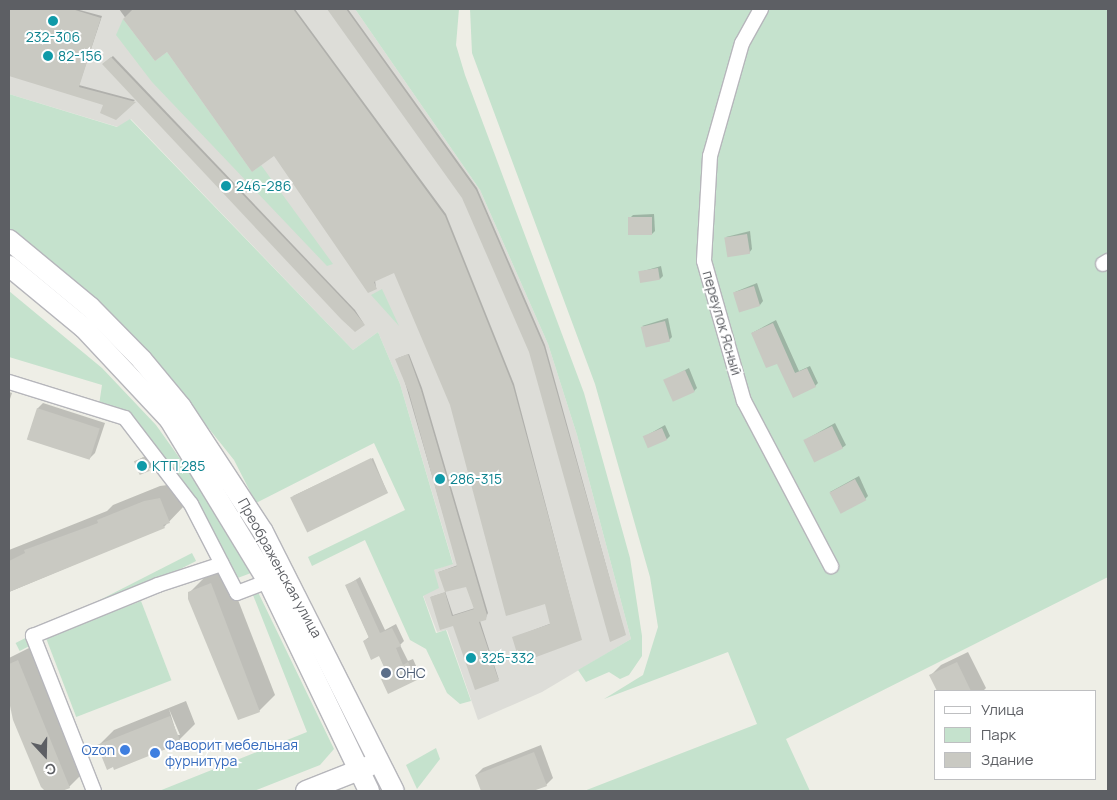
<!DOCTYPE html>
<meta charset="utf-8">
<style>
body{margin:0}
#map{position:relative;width:1117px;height:800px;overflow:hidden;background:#eeeee6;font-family:Manrope,sans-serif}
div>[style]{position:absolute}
.industrial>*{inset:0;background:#ddddd8}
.green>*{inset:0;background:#c5e2cd;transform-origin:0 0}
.shadow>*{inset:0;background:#0003;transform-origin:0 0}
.building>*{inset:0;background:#c9c9c2;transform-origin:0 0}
.roads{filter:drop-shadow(1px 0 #b6b6bb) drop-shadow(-1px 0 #b6b6bb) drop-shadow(0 1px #b6b6bb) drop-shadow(0 -1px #b6b6bb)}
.street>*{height:14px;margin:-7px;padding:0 7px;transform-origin:7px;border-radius:7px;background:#fff}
.secondary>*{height:20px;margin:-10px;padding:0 10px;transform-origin:10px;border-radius:10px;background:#fff}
.dots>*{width:14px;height:14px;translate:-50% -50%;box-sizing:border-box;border:2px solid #fff;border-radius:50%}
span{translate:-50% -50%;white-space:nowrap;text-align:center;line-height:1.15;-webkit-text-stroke:4px #fff;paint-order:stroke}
.culture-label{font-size:14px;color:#0d838f}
.left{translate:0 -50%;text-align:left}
.street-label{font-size:14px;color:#5d5f64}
.service-label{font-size:14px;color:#4e5e75}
.shop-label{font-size:14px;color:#366cbe}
.right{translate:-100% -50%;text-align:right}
.frame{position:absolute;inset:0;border:10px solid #5d5f64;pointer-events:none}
.legend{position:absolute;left:934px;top:690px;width:162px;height:90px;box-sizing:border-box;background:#fff;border:1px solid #bebfc1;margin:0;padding:6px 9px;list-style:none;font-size:15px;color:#5d5f64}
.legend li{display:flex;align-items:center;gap:10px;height:25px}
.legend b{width:25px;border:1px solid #bebfc1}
.north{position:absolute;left:20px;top:730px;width:50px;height:50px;-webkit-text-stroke:4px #fff;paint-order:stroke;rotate:159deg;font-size:14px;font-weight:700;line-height:20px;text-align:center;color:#5d5f64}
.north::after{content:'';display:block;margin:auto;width:18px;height:22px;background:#5d5f64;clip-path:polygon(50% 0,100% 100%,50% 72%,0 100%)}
</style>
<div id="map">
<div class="industrial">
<i style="clip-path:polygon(9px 9px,355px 9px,480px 190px,548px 344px,577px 435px,631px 639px,542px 692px,478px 720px,447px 630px,437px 632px,423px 595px,434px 570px,453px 563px,400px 384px,378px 332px,353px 350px,131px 119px,118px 127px,9px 94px)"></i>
</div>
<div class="green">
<i style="clip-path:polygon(355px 9px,459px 9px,456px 45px,465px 75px,584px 393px,630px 558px,642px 636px,642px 656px,629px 675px,620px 679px,609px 672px,586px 682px,578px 670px,631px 639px,577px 435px,548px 344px,480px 190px)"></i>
<i style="clip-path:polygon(470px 9px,1108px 9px,1108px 577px,786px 739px,810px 791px,584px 791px,757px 724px,728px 652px,604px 699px,643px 675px,658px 627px,650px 577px,595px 384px,472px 53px)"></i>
<i style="clip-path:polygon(123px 19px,155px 61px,167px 52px,252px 172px,261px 165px,333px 264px,327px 266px,152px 82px,116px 35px)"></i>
<i style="clip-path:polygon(9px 94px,117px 127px,130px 119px,353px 350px,378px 332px,400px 384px,453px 564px,434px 570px,439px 588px,423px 596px,436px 633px,446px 630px,471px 701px,460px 704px,447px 693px,426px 649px,410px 640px,365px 540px,312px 566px,308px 557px,405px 510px,374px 443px,256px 503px,234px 460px,146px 350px,9px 230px)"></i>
<i style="clip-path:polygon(382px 289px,399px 326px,371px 295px)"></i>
<i style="clip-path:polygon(9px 291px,102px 368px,156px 425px,233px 533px,251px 573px,235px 579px,176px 472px,126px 413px,99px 405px,102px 385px,9px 357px)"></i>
<i style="left:192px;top:553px;width:9px;height:198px;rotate:63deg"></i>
<i style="clip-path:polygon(256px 588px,334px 749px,320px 765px,254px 791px,159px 791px,307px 732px,251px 590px)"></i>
<i style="left:141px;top:601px;width:85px;height:102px;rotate:69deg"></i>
<i style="clip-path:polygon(436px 748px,440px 759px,417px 789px,406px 765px)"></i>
</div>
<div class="shadow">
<i style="clip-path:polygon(9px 9px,76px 9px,102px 16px,79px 85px,135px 100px,116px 118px,104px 104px,9px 75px)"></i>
<i style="clip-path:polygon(119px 9px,295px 9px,446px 214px,514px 384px,581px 639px,515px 637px,552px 623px,546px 603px,395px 271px,375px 280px,376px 288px,274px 155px,168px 50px,155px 59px)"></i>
<i style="clip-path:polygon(329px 9px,348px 9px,477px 188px,545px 345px,625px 634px,530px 352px,463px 197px)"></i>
<i style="clip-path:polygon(113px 56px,355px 310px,364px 324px,103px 64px)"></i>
<i style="clip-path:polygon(654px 214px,655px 231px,652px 234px,629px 219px,633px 215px)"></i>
<i style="clip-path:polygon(750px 231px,752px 249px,749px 253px,726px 237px)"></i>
<i style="clip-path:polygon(661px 266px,663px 276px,660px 279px,640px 272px)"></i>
<i style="clip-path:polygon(757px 283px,763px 301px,760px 305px,735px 292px)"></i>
<i style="clip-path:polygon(668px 318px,672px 337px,669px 340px,642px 326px)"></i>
<i style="clip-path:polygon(776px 320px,799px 371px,810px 366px,818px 383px,815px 386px,778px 362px,752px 333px)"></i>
<i style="clip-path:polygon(evenodd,409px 354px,422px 388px,488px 613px,485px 619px,480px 621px,499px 680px,431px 597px,446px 592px,439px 572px,458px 565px,398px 358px,409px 354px,467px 585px,475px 608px,453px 615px,445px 591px,467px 585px)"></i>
<i style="clip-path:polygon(689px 368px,697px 388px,694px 391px,664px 381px)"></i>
<i style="clip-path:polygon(9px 392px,12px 393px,9px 402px)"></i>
<i style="clip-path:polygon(43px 403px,105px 423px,95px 453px,90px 458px,28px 438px,38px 408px)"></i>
<i style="clip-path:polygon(835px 423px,846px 445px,842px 448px,805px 440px)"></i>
<i style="clip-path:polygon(665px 425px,670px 436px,667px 439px,644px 437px)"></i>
<i style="left:147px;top:455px;width:13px;height:13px;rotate:61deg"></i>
<i style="clip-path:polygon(373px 458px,387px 492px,293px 496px)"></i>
<i style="clip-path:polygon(859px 476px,868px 496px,865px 499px,830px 492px)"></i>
<i style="clip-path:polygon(175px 484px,184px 506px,164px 527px,9px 592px,9px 550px,107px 511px,113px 505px,160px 486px)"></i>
<i style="clip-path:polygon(226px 569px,275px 695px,259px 711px,190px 592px,205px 577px)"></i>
<i style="clip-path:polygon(360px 577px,385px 630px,396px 624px,404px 641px,400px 645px,408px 661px,413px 659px,420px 675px,416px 679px,383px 680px,389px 675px,379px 655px,364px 641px,369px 637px,346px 586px)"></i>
<i style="clip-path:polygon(33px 646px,84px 772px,69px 787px,59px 791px,46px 791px,9px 698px,9px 658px)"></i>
<i style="clip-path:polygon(968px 652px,986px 688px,983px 691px,939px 691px,931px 675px,941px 665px)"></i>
<i style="clip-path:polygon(evenodd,186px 701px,195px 724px,175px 744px,99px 745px,114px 730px,186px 701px,169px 709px,180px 735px,177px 735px,169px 709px)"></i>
<i style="clip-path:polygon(541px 745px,553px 778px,546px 785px,530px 791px,483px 791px,476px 775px,483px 768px)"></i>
</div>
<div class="building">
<i style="clip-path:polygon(9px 9px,72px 9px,101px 18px,79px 87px,136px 102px,116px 120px,100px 113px,103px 105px,9px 76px)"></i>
<i style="clip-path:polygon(133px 9px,293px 9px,445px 216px,513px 386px,582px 640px,520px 663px,512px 637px,550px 624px,545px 604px,506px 616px,450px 405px,394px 273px,374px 282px,377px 289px,368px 293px,274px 156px,252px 172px,167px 52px,155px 61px,123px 19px)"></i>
<i style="clip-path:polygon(327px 9px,346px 9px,476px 190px,544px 347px,626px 635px,610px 642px,529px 352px,462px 198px)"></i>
<i style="clip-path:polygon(111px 57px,354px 311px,365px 325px,355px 332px,341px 319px,102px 64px)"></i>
<i style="left:652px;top:217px;width:18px;height:24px;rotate:90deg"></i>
<i style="left:747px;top:234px;width:20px;height:23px;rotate:81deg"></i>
<i style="left:658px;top:268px;width:12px;height:20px;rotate:81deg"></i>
<i style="left:754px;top:286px;width:21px;height:22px;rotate:73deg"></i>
<i style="left:665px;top:321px;width:21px;height:25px;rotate:76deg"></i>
<i style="clip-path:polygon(773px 323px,795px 373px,807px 368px,816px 387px,793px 398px,777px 364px,766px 368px,751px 333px)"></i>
<i style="clip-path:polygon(evenodd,408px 354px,421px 390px,487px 615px,486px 620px,479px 622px,499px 681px,475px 690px,453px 626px,440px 630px,430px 597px,445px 592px,438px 572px,457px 566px,409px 393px,395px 359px,408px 354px,466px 587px,474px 609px,452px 616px,445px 592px,466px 587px)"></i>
<i style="left:685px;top:370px;width:24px;height:24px;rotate:66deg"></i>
<i style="left:37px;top:408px;width:66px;height:33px;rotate:18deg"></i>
<i style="left:832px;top:426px;width:25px;height:32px;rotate:64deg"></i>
<i style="left:662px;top:428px;width:13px;height:21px;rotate:67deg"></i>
<i style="left:144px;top:457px;width:15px;height:11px;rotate:67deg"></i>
<i style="left:371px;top:458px;width:39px;height:90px;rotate:64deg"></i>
<i style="left:855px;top:479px;width:24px;height:29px;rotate:62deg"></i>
<i style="clip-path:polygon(160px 498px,170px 523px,163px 525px,165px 528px,9px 592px,9px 561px,25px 553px,24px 550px,90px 526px,98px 523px,97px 520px,144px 501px)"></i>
<i style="clip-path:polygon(356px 580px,380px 633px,392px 628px,401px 646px,396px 648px,403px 665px,408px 662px,417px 680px,388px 694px,381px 679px,388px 676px,379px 656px,371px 660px,363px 641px,369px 638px,345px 585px)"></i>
<i style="clip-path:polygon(211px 583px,260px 712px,238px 720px,188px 599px,188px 592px)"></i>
<i style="clip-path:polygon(18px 660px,70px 788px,62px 791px,45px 791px,41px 787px,13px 720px,9px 701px,9px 664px)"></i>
<i style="clip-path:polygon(957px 662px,971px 691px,937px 691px,929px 675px)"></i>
<i style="clip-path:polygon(170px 716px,180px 740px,174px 743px,176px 745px,114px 770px,113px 767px,107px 770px,97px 745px)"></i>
<i style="clip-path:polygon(534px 752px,547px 786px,533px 791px,481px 791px,475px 775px)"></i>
</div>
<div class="roads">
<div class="street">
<i style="left:761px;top:9px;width:39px;rotate:119deg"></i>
<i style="left:742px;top:43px;width:117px;rotate:105.8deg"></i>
<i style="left:710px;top:156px;width:105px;rotate:93.3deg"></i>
<i style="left:704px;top:261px;width:146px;rotate:74.1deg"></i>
<i style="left:744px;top:401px;width:187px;rotate:62.2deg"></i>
<i style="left:1103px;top:264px;width:6px;rotate:-31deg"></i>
<i style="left:9px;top:382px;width:121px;rotate:17.2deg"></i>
<i style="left:125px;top:418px;width:108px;rotate:52.5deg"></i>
<i style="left:191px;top:504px;width:100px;rotate:62.7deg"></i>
<i style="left:237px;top:593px;width:33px;rotate:-21deg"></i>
<i style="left:94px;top:791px;width:167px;rotate:-111.5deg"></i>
<i style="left:33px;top:636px;width:135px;rotate:-22.2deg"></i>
<i style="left:158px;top:585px;width:67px;rotate:-18.2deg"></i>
</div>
<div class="secondary">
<i style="left:9px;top:240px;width:105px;rotate:39.6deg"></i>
<i style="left:90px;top:307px;width:74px;rotate:45.5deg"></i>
<i style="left:142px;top:360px;width:61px;rotate:50.3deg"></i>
<i style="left:181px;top:407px;width:149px;rotate:56.7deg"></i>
<i style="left:263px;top:532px;width:290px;rotate:63.2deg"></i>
<i style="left:9px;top:266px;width:97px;rotate:39.6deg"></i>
<i style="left:84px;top:328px;width:126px;rotate:46.9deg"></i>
<i style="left:170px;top:420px;width:188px;rotate:58.7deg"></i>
<i style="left:268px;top:581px;width:233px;rotate:64.3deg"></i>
<i style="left:306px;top:791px;width:68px;rotate:-21.6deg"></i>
</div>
</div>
<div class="dots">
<i style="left:53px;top:21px;background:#0f9aa8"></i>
<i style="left:48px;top:56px;background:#0f9aa8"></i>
<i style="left:226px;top:186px;background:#0f9aa8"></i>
<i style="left:142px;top:466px;background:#0f9aa8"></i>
<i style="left:440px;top:479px;background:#0f9aa8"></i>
<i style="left:471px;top:658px;background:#0f9aa8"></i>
<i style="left:386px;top:673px;background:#5c6f8a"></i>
<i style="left:125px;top:750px;background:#3f7fe0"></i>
<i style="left:155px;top:753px;background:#3f7fe0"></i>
</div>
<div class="culture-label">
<span style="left:53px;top:37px">232-306</span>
<span class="left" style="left:58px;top:56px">82-156</span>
<span class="left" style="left:236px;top:186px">246-286</span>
<span class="left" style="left:152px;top:466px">КТП 285</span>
<span class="left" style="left:450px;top:479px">286-315</span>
<span class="left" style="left:481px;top:658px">325-332</span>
</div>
<div class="street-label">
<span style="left:722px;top:323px;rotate:74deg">переулок Ясный</span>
<span style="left:280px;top:568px;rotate:61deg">Преображенская улица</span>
</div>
<div class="service-label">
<span class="left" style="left:396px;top:673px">ОНС</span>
</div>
<div class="shop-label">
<span class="left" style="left:165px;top:753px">Фаворит мебельная<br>фурнитура</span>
<span class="right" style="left:115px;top:750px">Ozon</span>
</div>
<div class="frame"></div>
<ul class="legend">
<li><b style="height:6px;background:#fff"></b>Улица</li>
<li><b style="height:14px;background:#c5e2cd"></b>Парк</li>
<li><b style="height:14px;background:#c9c9c2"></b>Здание</li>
</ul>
<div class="north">С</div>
</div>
